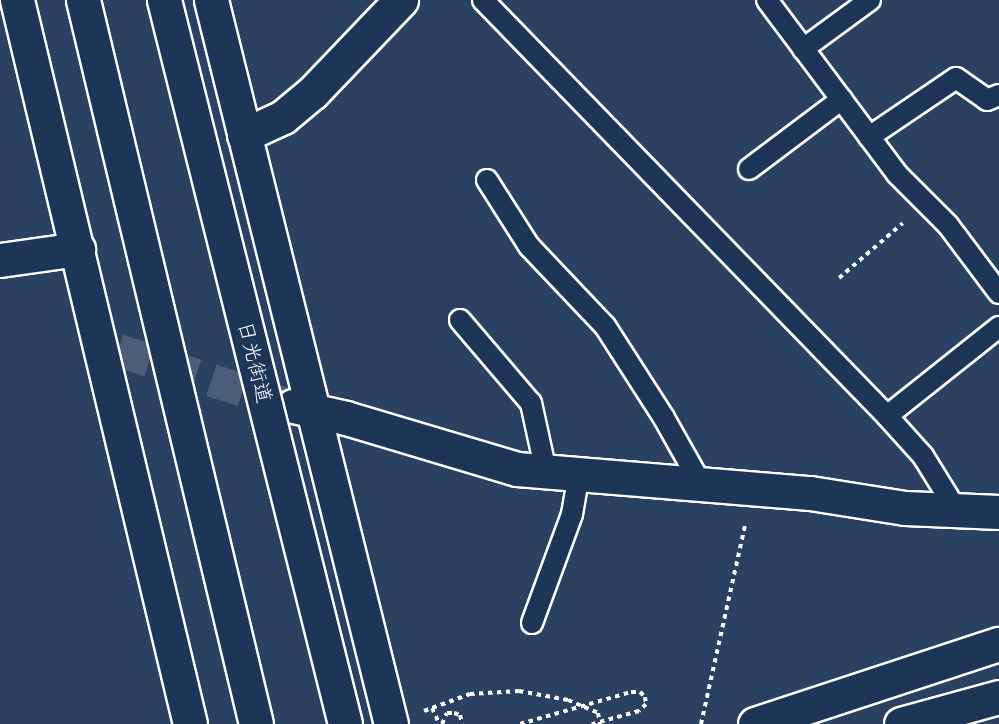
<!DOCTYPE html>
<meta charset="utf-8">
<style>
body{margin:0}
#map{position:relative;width:999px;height:724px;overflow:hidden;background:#2a4161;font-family:Itim,"Klee One",sans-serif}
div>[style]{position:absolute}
.street-tunnel>*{height:33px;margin-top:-16.5px;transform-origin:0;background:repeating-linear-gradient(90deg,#4a5e79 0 33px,transparent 0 49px)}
.path>*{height:4px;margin-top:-2px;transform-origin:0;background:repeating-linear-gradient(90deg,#fff 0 4.5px,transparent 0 9px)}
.roads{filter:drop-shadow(2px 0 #fff) drop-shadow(-2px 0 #fff) drop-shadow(0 2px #fff) drop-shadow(0 -2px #fff)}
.lane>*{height:20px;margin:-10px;padding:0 10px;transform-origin:10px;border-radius:10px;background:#1d3557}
.street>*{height:33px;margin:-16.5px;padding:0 16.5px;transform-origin:16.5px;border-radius:16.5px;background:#1d3557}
.secondary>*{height:33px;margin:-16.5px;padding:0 16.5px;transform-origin:16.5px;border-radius:16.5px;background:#1d3557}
.path-bridge>*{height:4px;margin-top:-2px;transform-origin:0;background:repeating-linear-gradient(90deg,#fff 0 4.5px,transparent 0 9px)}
.bridges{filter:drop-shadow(2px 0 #fff) drop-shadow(-2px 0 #fff) drop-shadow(0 2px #fff) drop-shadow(0 -2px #fff)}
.highway-bridge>*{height:33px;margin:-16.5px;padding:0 16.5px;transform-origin:16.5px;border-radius:16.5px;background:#1d3557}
span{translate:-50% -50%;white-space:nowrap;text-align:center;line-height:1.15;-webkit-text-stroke:4.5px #1d3557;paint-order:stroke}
.street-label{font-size:21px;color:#fff}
</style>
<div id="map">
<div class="street-tunnel">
<i style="left:118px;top:350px;width:177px;rotate:17.7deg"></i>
</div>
<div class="path">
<i style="left:839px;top:278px;width:84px;rotate:-40.7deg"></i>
<i style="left:432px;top:708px;width:17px;rotate:65deg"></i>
<i style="left:424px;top:711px;width:49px;rotate:-20.3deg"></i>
<i style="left:470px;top:694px;width:49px;rotate:-3.5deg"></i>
<i style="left:519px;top:691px;width:50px;rotate:10.4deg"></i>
<i style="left:568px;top:700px;width:33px;rotate:23deg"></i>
<i style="left:598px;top:713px;width:11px;rotate:80deg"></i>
<i style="left:442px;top:724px;width:12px;rotate:-66deg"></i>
<i style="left:447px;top:713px;width:7px"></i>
<i style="left:454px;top:713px;width:6px;rotate:18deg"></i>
<i style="left:460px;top:715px;width:9px;rotate:77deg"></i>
<i style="left:701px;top:724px;width:203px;rotate:-77.5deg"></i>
</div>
<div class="roads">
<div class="lane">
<i style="left:483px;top:0;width:580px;rotate:45.84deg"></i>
<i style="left:887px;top:416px;width:54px;rotate:48deg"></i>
<i style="left:923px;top:456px;width:65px;rotate:58.3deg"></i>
<i style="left:767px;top:0;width:217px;rotate:53.2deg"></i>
<i style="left:897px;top:174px;width:72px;rotate:45deg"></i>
<i style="left:948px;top:225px;width:85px;rotate:53.1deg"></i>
<i style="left:803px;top:49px;width:83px;rotate:-36.2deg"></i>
<i style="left:869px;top:137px;width:105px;rotate:-34.1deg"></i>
<i style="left:956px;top:78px;width:38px;rotate:35deg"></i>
<i style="left:987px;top:100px;width:13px;rotate:-23deg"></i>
<i style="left:749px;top:169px;width:116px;rotate:-37deg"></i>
<i style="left:487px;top:180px;width:78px;rotate:57.5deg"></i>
<i style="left:529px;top:246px;width:110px;rotate:46.5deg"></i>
<i style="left:605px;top:326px;width:109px;rotate:57.3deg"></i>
<i style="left:664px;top:418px;width:76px;rotate:60.7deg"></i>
<i style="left:460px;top:320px;width:109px;rotate:49.5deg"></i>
<i style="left:531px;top:403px;width:71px;rotate:77.7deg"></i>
<i style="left:887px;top:416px;width:143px;rotate:-38.5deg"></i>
<i style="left:532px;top:623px;width:116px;rotate:-69.8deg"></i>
<i style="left:572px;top:514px;width:41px;rotate:-80.1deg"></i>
</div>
<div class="street">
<i style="left:244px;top:135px;width:43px;rotate:-24.8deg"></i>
<i style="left:283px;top:117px;width:38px;rotate:-40deg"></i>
<i style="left:312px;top:93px;width:129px;rotate:-46.3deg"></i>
<i style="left:293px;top:406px;width:54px;rotate:12.8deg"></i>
<i style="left:346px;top:418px;width:178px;rotate:16.6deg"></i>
<i style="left:517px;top:469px;width:294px;rotate:4.7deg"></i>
<i style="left:810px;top:493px;width:96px;rotate:9deg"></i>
<i style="left:905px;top:508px;width:94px;rotate:2.4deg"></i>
</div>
<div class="secondary">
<i style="left:17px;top:0;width:744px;rotate:76.56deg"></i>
<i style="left:211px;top:0;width:746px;rotate:76.04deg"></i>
<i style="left:0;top:260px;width:79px;rotate:-8deg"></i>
<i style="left:755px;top:724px;width:257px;rotate:-18.2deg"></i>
<i style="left:901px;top:724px;width:102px;rotate:-15.4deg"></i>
</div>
</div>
<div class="path-bridge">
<i style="left:520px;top:724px;width:116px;rotate:-16.1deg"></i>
<i style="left:631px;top:692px;width:9px"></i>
<i style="left:640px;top:692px;width:7px;rotate:45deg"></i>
<i style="left:645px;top:697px;width:7px;rotate:82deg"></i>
<i style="left:646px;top:704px;width:10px;rotate:135deg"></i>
<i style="left:639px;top:711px;width:49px;rotate:164.5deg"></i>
</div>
<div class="bridges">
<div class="highway-bridge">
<i style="left:83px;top:0;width:744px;rotate:76.56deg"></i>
<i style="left:164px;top:0;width:746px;rotate:75.96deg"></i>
</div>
</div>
<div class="street-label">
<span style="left:255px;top:362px;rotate:76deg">日光街道</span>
</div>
</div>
